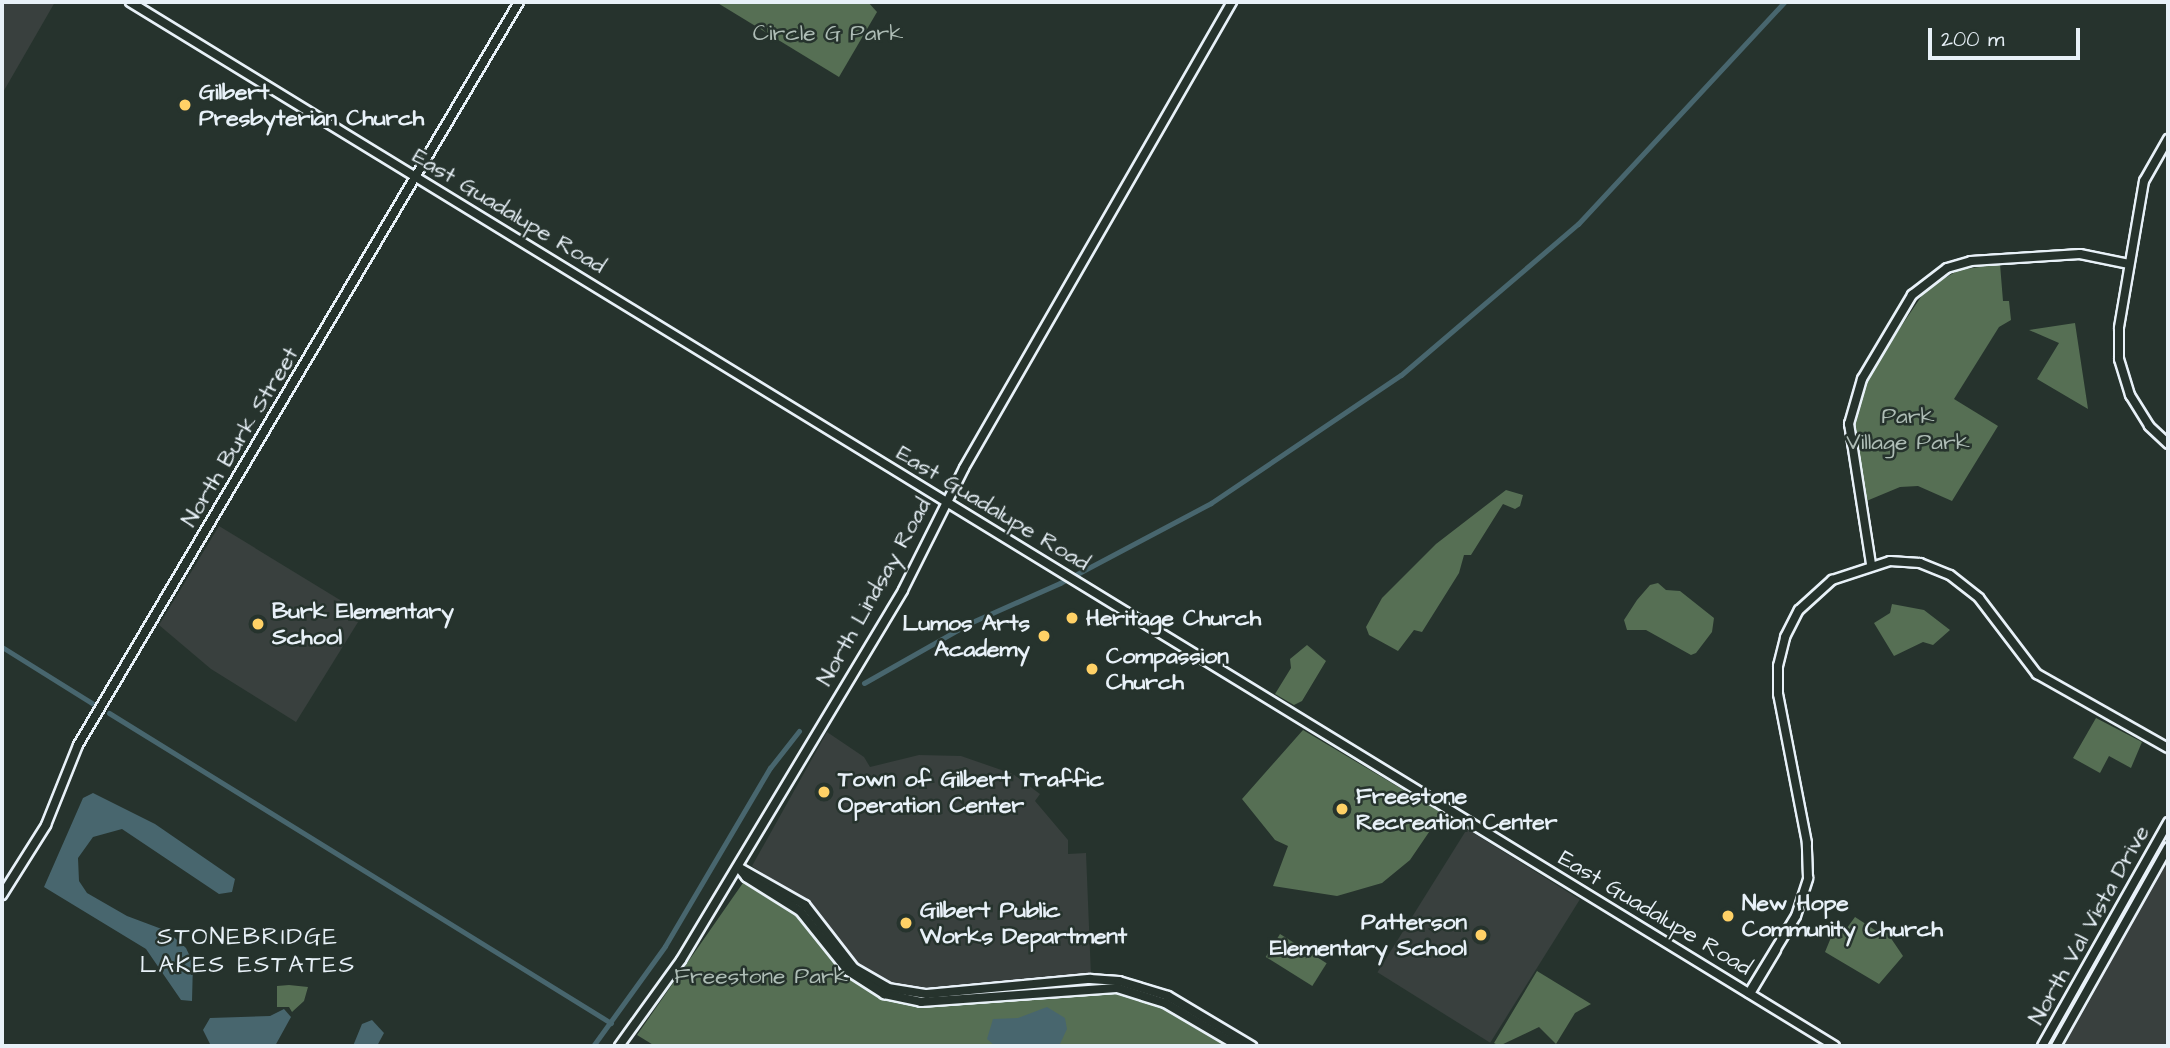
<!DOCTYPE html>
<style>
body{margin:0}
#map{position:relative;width:2170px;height:1048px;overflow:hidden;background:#26332d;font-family:"Architects Daughter",sans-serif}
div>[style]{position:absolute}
.built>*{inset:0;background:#39403e;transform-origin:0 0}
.green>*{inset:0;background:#566f54;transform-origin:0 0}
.water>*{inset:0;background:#48666e}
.canal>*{height:5px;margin:-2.5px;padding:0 2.5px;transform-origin:2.5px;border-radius:2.5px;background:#48666e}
.roads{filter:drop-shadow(2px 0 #e8f1f8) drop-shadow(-2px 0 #e8f1f8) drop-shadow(0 2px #e8f1f8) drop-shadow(0 -2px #e8f1f8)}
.secondary>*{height:8px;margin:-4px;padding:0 4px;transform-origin:4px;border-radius:4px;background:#26332d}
.dots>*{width:19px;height:19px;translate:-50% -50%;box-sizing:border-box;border:4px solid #26332d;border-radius:50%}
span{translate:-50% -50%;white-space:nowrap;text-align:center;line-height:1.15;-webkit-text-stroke:5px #26332d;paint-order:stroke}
.park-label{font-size:23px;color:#aebdb6}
.poi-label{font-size:23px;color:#e8f1f8;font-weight:700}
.left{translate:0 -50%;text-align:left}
.right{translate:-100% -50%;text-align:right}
.street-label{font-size:23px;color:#e8f1f8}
.neighbourhood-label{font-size:24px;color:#e8f1f8;letter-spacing:2px}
.frame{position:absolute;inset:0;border:4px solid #e8f1f8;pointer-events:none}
.scale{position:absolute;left:1928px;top:28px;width:152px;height:32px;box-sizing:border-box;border:4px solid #e8f1f8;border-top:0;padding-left:9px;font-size:21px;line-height:24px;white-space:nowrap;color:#e8f1f8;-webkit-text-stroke:5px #26332d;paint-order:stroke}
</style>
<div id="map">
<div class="built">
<i style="clip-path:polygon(2px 2px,55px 2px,2px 94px)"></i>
<i style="clip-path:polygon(219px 526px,363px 614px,296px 722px,211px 669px,159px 625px)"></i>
<i style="clip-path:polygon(827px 732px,864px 757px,870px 767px,919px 755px,961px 756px,1013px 774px,1040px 794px,1035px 801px,1068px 840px,1068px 854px,1086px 853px,1091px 976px,927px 992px,888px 985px,860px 970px,809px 905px,752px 866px)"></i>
<i style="left:1467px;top:829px;width:133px;height:169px;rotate:32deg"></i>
<i style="clip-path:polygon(2168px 855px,2168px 1046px,2060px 1046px,2085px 1009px)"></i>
</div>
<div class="green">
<i style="clip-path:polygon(716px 2px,868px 2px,877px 12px,839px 77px)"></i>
<i style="clip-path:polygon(2000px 264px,2003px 301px,2009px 301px,2011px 320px,1999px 327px,1954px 399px,1998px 426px,1952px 501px,1918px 486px,1900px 487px,1864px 502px,1853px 422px,1871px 371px,1927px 288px,1959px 270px)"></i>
<i style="clip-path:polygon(2075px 323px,2088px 409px,2037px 379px,2059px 343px,2029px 330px)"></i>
<i style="clip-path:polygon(1506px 490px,1523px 495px,1520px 506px,1515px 509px,1503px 504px,1471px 555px,1464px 555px,1459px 573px,1422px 632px,1414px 630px,1398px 651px,1369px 635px,1366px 627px,1382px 598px,1436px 544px)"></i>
<i style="clip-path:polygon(1658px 583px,1666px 590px,1680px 591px,1714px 618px,1712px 632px,1696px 653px,1691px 655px,1646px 630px,1627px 630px,1624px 620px,1637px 600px,1650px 585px)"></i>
<i style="clip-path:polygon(1892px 604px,1924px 610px,1950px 630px,1933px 645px,1923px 642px,1894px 656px,1874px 623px,1890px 613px)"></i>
<i style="clip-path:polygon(1307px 645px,1326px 661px,1302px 701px,1294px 705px,1275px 694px,1291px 668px,1290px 659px)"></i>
<i style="clip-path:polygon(2096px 718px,2142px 742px,2131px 768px,2109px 756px,2100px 773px,2073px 758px)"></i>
<i style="clip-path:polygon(1303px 730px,1442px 813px,1410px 860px,1382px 883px,1337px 896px,1273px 886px,1288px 846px,1275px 840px,1242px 799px)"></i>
<i style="clip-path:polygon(745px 880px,802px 915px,845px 972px,882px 996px,895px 1000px,1115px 990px,1163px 1005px,1233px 1046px,655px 1046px,637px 1035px)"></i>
<i style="clip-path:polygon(1855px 917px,1875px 930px,1884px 928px,1903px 956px,1879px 984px,1825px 952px,1832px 935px,1844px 932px)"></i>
<i style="left:1280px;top:934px;width:55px;height:27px;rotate:32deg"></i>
<i style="clip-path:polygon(1537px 971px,1591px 1004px,1575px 1013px,1556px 1044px,1539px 1027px,1499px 1046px,1494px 1043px)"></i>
<i style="clip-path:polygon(277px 986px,289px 985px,308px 987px,304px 1001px,292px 1012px,289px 1007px,277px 1007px)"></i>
</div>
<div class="water">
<i style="clip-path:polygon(93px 793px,155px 824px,235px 879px,232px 892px,219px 894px,122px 829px,93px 837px,78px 858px,79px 881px,87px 893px,127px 916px,167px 931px,186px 948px,193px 963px,192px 1001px,181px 1000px,146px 949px,44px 887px,83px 798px)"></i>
<i style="clip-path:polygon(1047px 1007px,1065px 1018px,1067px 1029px,1059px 1046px,995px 1046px,987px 1039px,993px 1019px,1018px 1018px)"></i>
<i style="clip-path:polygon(284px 1009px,291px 1017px,275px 1046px,211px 1046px,203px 1030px,210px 1018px,270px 1016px)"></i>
<i style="clip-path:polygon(372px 1020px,384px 1033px,377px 1046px,353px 1046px,362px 1024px)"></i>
</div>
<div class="canal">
<i style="left:2px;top:647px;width:106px;rotate:31.9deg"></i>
<i style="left:864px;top:683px;width:124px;rotate:-29.5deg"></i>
<i style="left:972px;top:622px;width:96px;rotate:-23.9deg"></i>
<i style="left:1060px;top:583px;width:171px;rotate:-27.9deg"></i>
<i style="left:1211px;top:503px;width:229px;rotate:-34deg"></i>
<i style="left:1401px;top:375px;width:233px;rotate:-40.5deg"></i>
<i style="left:1578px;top:224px;width:303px;rotate:-47.1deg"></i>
<i style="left:109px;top:713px;width:590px;rotate:31.7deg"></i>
<i style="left:593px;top:1046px;width:123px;rotate:-54.2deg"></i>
<i style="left:665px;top:946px;width:207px;rotate:-59.5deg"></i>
<i style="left:770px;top:768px;width:47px;rotate:-51.9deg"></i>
</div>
<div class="roads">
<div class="secondary">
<i style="left:130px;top:2px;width:1999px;rotate:31.48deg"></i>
<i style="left:2168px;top:139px;width:48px;rotate:119.7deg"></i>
<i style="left:2144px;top:181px;width:149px;rotate:99.7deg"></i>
<i style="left:2119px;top:328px;width:31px;rotate:90deg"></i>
<i style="left:2119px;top:359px;width:38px;rotate:73deg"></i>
<i style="left:2130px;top:395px;width:36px;rotate:58deg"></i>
<i style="left:2149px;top:426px;width:26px;rotate:43deg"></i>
<i style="left:1871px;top:564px;width:142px;rotate:-98.9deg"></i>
<i style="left:1849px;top:424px;width:47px;rotate:-73.9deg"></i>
<i style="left:1862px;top:379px;width:98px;rotate:-59.2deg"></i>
<i style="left:1912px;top:295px;width:44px;rotate:-37.6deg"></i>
<i style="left:1947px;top:268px;width:25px;rotate:-16deg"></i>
<i style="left:1971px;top:261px;width:109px;rotate:-3.7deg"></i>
<i style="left:2080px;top:254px;width:50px;rotate:11.5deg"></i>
<i style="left:738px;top:867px;width:77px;rotate:29.6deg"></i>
<i style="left:805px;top:905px;width:80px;rotate:52.1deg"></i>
<i style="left:854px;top:968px;width:39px;rotate:30deg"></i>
<i style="left:888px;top:988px;width:39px;rotate:9deg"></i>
<i style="left:927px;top:994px;width:164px;rotate:-5.3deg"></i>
<i style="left:1090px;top:979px;width:29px;rotate:4deg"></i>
<i style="left:1119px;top:981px;width:51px;rotate:17deg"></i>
<i style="left:1168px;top:996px;width:98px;rotate:30.8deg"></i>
<i style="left:738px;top:867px;width:13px;rotate:51deg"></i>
<i style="left:746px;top:877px;width:64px;rotate:32.2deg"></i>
<i style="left:800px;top:911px;width:77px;rotate:51.3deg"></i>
<i style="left:848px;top:971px;width:43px;rotate:32.6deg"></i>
<i style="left:884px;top:994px;width:38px;rotate:12deg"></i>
<i style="left:921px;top:1002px;width:196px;rotate:-4.1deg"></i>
<i style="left:1117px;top:988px;width:50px;rotate:17.4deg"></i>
<i style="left:1165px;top:1003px;width:85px;rotate:30.5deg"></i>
<i style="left:2px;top:895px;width:83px;rotate:-57.8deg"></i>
<i style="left:46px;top:825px;width:86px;rotate:-68.2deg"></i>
<i style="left:78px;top:745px;width:864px;rotate:-59.31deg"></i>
<i style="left:1751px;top:992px;width:49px;rotate:-59.2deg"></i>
<i style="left:1749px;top:993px;width:90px;rotate:-58.6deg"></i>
<i style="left:1796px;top:916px;width:40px;rotate:-72deg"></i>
<i style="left:1808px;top:878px;width:35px;rotate:-92deg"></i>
<i style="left:1807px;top:843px;width:152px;rotate:-101deg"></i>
<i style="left:1778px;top:694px;width:28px;rotate:-90deg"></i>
<i style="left:1778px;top:666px;width:30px;rotate:-76deg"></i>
<i style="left:1785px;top:637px;width:30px;rotate:-63deg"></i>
<i style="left:1799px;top:610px;width:45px;rotate:-42.3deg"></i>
<i style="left:1832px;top:580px;width:61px;rotate:-18.1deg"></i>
<i style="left:1890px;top:561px;width:30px;rotate:4deg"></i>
<i style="left:1920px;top:563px;width:32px;rotate:22deg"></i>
<i style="left:1950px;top:575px;width:37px;rotate:38deg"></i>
<i style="left:1979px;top:598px;width:96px;rotate:52.7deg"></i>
<i style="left:2037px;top:674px;width:150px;rotate:29.5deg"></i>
<i style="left:619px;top:1046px;width:106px;rotate:-54.2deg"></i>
<i style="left:681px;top:960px;width:431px;rotate:-59deg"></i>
<i style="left:903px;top:590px;width:136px;rotate:-63.4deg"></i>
<i style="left:964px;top:468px;width:538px;rotate:-60.1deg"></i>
<i style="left:2042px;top:1046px;width:257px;rotate:-60.6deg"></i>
<i style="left:2056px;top:1046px;width:228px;rotate:-60.6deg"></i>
</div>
</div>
<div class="dots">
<i style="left:185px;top:105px;background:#ffd166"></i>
<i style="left:1072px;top:618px;background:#ffd166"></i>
<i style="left:258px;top:624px;background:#ffd166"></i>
<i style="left:1044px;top:636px;background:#ffd166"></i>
<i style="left:1092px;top:669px;background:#ffd166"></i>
<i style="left:824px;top:792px;background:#ffd166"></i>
<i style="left:1342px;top:809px;background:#ffd166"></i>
<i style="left:1728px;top:916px;background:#ffd166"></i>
<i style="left:906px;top:923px;background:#ffd166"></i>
<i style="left:1481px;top:935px;background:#ffd166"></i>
</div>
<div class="park-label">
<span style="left:828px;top:33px">Circle G Park</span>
<span style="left:1908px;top:429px">Park<br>Village Park</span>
<span style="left:761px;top:976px">Freestone Park</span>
</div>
<div class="poi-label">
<span class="left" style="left:199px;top:105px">Gilbert<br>Presbyterian Church</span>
<span class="left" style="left:272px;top:624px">Burk Elementary<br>School</span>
<span class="left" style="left:1086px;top:618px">Heritage Church</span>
<span class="right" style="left:1030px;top:636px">Lumos Arts<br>Academy</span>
<span class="left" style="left:1106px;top:669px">Compassion<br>Church</span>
<span class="left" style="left:838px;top:792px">Town of Gilbert Traffic<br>Operation Center</span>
<span class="left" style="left:1356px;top:809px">Freestone<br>Recreation Center</span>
<span class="left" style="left:1742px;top:916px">New Hope<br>Community Church</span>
<span class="left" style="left:920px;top:923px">Gilbert Public<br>Works Department</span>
<span class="right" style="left:1467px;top:935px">Patterson<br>Elementary School</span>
</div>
<div class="street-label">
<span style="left:509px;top:211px;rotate:31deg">East Guadalupe Road</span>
<span style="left:240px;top:437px;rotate:-59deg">North Burk Street</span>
<span style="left:993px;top:508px;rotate:31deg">East Guadalupe Road</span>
<span style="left:874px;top:592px;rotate:-61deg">North Lindsay Road</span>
<span style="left:1655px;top:913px;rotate:31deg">East Guadalupe Road</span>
<span style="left:2089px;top:925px;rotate:-61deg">North Val Vista Drive</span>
</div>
<div class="neighbourhood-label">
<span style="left:248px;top:952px">STONEBRIDGE<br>LAKES ESTATES</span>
</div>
<div class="frame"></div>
<div class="scale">200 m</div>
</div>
